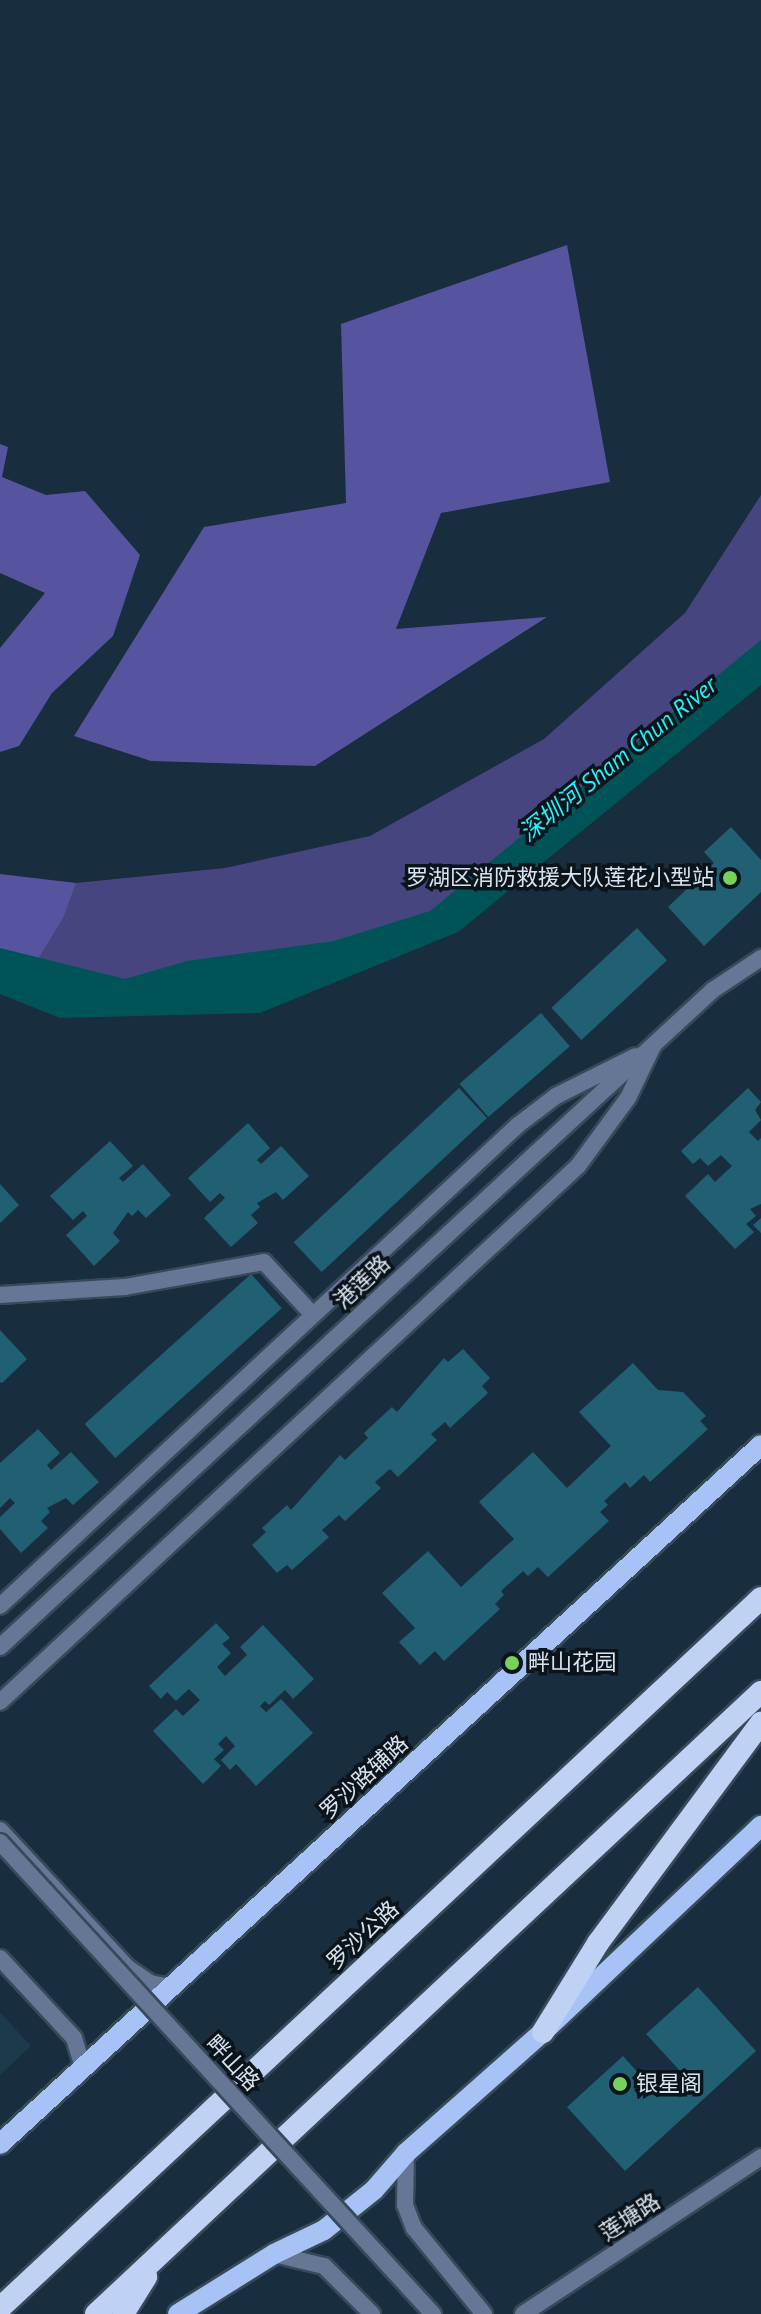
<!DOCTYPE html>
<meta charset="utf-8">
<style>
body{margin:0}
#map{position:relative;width:761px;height:2314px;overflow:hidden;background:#182d3d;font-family:"PT Sans","Noto Sans SC",sans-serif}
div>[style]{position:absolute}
.built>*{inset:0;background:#1d394c}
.green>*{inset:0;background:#46457f}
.forest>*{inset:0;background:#56549e}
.water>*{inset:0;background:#005458}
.building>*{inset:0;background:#216073;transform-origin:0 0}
.roads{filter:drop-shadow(2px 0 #374a5a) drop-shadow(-2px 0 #374a5a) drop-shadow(0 2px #374a5a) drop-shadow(0 -2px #374a5a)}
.minor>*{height:16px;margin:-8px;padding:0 8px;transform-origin:8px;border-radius:8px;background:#667796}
.tertiary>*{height:16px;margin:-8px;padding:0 8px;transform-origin:8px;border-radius:8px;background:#667796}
.primary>*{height:20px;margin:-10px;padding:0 10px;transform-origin:10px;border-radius:10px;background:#a7c3f6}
.trunk>*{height:22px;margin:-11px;padding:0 11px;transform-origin:11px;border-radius:11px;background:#c0d2f4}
.bridges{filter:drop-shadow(2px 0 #374a5a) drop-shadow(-2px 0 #374a5a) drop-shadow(0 2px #374a5a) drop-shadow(0 -2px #374a5a)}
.tertiary-bridge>*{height:16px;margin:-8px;padding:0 8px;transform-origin:8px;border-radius:8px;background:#667796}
.dots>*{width:22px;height:22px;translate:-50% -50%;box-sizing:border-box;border:4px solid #0b141b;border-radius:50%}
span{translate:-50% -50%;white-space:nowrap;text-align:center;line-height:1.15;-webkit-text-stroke:7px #0b141b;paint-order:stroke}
.poi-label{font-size:22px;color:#d8e5f0}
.right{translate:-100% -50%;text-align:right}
.left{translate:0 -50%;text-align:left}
.street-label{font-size:22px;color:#d8e5f0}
.water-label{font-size:24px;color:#20f3fd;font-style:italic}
</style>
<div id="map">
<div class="built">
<i style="clip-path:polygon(0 2012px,31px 2046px,0 2075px)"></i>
</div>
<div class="green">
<i style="clip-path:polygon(761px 495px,761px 669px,394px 938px,159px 996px,26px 976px,76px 883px,225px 868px,370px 836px,544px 739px,685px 613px)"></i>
</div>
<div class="forest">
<i style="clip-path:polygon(567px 245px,610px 482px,441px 513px,396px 629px,547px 617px,315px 766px,151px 761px,74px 736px,204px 527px,346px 503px,341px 324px)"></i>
<i style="clip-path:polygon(0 444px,8px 447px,2px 477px,46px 495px,85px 491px,140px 555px,113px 636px,52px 693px,19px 746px,0 752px,0 648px,45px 593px,0 573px)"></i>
<i style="clip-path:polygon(0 874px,76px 883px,63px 918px,32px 969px,0 959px)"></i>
</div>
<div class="water">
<i style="clip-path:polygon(761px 640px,761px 685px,458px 932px,260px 1013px,60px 1018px,0 994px,0 948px,125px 979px,187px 961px,334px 941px,430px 911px)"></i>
</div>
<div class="building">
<i style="clip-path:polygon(731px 827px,761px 860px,761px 892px,704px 946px,668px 907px,714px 863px,704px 852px)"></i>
<i style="left:637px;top:928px;width:44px;height:117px;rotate:47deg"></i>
<i style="left:541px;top:1013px;width:44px;height:108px;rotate:49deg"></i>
<i style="left:459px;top:1088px;width:41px;height:226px;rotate:47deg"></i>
<i style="clip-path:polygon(748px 1088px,761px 1102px,755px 1110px,761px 1120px,749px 1132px,758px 1141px,761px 1138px,761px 1204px,750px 1209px,756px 1216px,746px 1224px,754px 1232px,735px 1249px,685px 1196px,708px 1174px,715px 1182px,732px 1166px,721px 1155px,708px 1166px,700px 1158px,693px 1164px,681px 1151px)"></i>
<i style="clip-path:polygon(248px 1123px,270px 1148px,257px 1160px,261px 1164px,281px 1146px,309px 1176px,283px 1200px,276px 1192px,257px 1203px,260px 1207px,251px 1215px,258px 1223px,231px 1247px,204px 1218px,225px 1198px,220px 1193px,210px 1202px,188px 1178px)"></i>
<i style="clip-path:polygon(110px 1141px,133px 1166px,119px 1178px,123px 1182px,143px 1164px,171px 1195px,146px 1218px,138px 1210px,132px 1216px,128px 1212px,113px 1233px,120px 1241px,94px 1266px,66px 1235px,87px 1216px,83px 1211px,73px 1220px,50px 1196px)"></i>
<i style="clip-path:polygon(0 1184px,19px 1205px,0 1223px)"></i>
<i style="clip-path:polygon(761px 1218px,761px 1233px,753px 1225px)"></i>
<i style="left:251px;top:1274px;width:46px;height:224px;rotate:48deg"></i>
<i style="clip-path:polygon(0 1330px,27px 1359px,2px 1383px,0 1382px)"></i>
<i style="clip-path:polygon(463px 1349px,490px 1378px,482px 1386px,488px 1393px,450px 1428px,445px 1422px,431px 1434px,437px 1440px,398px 1477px,390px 1469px,375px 1482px,381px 1488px,345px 1521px,339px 1515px,322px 1530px,329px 1537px,292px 1570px,287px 1565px,277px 1573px,252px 1545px,266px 1532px,262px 1528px,287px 1505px,291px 1510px,340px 1455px,345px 1460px,368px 1438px,364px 1433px,392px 1407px,397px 1412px,444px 1358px,448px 1362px)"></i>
<i style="clip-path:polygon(633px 1363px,658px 1390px,683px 1392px,706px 1416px,700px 1421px,708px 1429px,650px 1482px,644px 1475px,630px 1488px,625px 1482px,604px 1501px,608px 1505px,600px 1512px,609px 1521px,548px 1577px,538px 1567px,528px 1576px,523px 1571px,501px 1591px,504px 1595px,495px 1604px,500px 1609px,444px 1661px,435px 1651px,420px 1665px,399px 1642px,415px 1628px,382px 1593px,428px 1551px,461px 1587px,514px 1539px,479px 1502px,533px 1452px,567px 1488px,611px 1446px,579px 1412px)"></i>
<i style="clip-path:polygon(38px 1429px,60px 1453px,47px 1465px,51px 1470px,71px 1452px,99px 1482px,73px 1505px,66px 1498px,47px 1508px,50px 1512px,41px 1521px,48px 1528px,21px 1553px,0 1529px,0 1517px,15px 1503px,10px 1498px,0 1508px,0 1463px)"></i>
<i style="clip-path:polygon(216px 1623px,230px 1638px,222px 1644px,231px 1653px,217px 1667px,225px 1676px,247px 1655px,240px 1647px,263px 1625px,314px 1679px,293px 1699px,285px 1690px,269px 1705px,265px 1701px,260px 1706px,266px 1712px,281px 1699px,313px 1733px,256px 1786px,236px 1764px,230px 1770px,221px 1760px,235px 1746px,226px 1736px,218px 1744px,224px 1750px,214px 1759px,221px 1766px,203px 1784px,153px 1731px,176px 1709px,183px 1716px,200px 1700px,189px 1689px,176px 1701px,167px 1692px,161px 1699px,149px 1686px)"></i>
<i style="clip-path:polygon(698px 1987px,756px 2051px,625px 2171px,567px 2107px,623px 2056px,658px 2095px,682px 2073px,646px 2034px)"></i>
</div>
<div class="roads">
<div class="minor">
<i style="left:0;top:1295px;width:125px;rotate:-3.7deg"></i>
<i style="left:125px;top:1287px;width:141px;rotate:-10.2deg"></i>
<i style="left:264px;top:1262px;width:72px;rotate:47.2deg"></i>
<i style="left:0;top:1606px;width:707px;rotate:-42.88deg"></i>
<i style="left:518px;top:1125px;width:48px;rotate:-37.3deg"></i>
<i style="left:556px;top:1096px;width:89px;rotate:-26.6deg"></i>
<i style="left:0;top:1702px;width:788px;rotate:-42.84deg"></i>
<i style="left:578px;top:1166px;width:84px;rotate:-53.7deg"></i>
<i style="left:628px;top:1098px;width:58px;rotate:-64.3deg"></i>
<i style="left:0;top:1830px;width:188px;rotate:47.2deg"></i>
<i style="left:128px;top:1968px;width:27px;rotate:34deg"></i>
<i style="left:150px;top:1983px;width:21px;rotate:11deg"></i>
<i style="left:0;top:1958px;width:109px;rotate:47.2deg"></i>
<i style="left:74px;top:2038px;width:31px;rotate:73deg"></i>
</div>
<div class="tertiary">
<i style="left:0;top:1647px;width:970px;rotate:-42.66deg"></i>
<i style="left:713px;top:990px;width:58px;rotate:-33.7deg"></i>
<i style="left:406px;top:2153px;width:52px;rotate:91.1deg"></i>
<i style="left:405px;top:2205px;width:25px;rotate:69deg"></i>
<i style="left:414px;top:2228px;width:111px;rotate:50.9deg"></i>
<i style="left:274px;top:2254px;width:51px;rotate:13.5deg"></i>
<i style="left:324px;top:2266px;width:68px;rotate:45deg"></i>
<i style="left:523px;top:2314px;width:285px;rotate:-33.4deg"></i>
</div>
<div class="primary">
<i style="left:0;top:2144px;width:1033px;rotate:-42.57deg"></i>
<i style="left:178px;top:2314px;width:113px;rotate:-32deg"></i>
<i style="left:274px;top:2254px;width:55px;rotate:-25.6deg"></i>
<i style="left:324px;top:2230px;width:64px;rotate:-38.7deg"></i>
<i style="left:374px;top:2190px;width:49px;rotate:-49.1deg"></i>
<i style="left:406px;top:2153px;width:183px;rotate:-41.5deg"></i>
<i style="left:543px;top:2032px;width:300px;rotate:-43.4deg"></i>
</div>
<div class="trunk">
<i style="left:543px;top:2032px;width:105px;rotate:-58.3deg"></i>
<i style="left:598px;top:1943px;width:274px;rotate:-53.5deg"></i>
<i style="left:0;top:2308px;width:1041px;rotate:-43.01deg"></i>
<i style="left:96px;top:2314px;width:911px;rotate:-43.09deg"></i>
<i style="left:123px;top:2314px;width:44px;rotate:-58.1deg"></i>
</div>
</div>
<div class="bridges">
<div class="tertiary-bridge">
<i style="left:0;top:1842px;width:641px;rotate:47.47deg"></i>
</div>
</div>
<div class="dots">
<i style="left:730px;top:878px;background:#76d25a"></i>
<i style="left:512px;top:1663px;background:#76d25a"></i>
<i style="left:620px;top:2084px;background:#76d25a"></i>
</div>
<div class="poi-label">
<span class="right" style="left:714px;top:878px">罗湖区消防救援大队莲花小型站</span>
<span class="left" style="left:528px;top:1663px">畔山花园</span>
<span class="left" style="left:636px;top:2084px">银星阁</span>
</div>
<div class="street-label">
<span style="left:362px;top:1282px;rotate:-43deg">港莲路</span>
<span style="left:364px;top:1777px;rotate:-43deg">罗沙路辅路</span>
<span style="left:363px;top:1935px;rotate:-43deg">罗沙公路</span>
<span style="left:233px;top:2063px;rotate:47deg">畔山路</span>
<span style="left:630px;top:2217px;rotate:-33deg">莲塘路</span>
</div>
<div class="water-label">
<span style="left:618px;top:759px;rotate:-39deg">深圳河 Sham Chun River</span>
</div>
</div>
